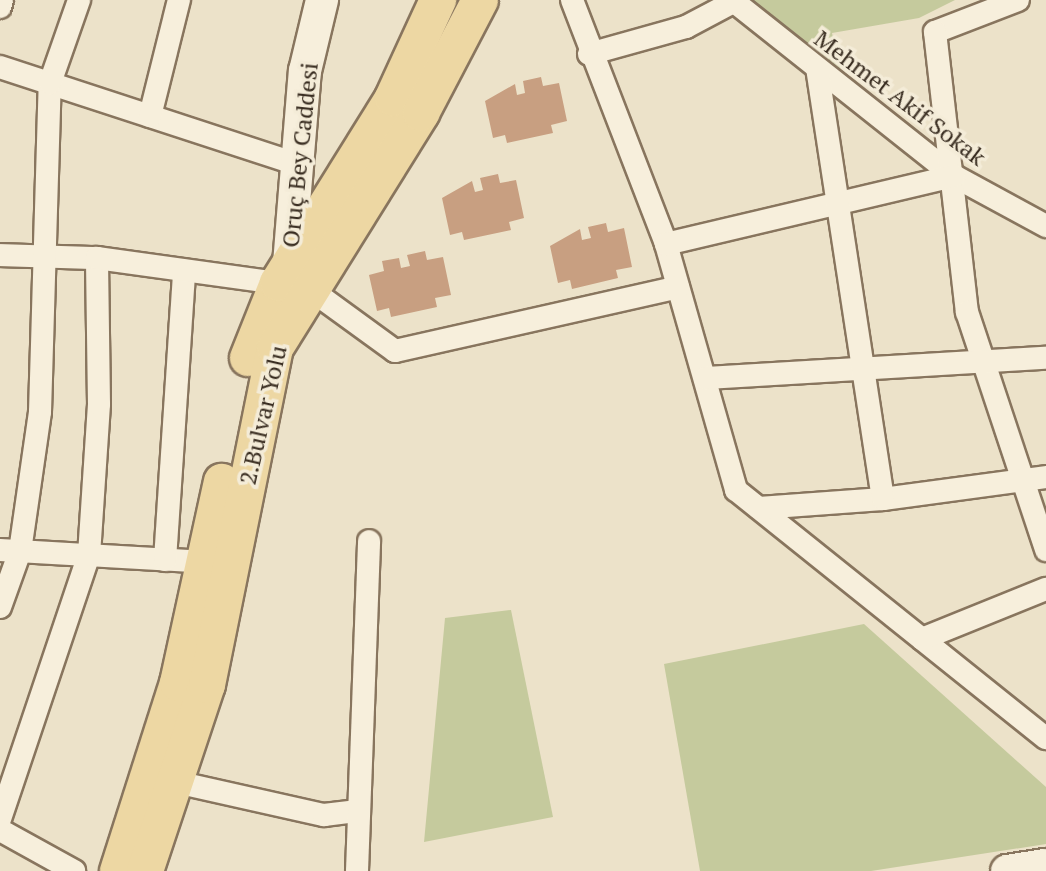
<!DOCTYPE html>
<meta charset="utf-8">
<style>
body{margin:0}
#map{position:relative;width:1046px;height:871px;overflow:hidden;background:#ece2c9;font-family:"PT Serif",serif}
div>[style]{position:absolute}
.green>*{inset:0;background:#c5ca9d}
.building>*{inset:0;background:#c89f81}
.roads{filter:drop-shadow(2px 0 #88755e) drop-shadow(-2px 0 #88755e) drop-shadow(0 2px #88755e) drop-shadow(0 -2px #88755e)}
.minor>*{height:22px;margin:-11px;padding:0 11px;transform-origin:11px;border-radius:11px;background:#f7efdc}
.secondary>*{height:32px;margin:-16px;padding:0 16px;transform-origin:16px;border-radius:16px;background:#f7efdc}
.primary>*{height:36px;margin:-18px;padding:0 18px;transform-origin:18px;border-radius:18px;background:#edd7a3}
span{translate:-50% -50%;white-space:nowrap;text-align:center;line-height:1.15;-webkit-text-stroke:7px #f4ecd8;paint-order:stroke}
.street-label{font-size:24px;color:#392d21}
</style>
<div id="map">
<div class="green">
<i style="clip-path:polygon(753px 0,955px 0,919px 18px,832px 33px,842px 75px,745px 4px)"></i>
<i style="clip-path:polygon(511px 610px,553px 817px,424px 842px,445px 618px)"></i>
<i style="clip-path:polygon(864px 624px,1046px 787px,1046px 844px,871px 871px,700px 871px,664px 664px)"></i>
</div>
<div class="building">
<i style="clip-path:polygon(541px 77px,543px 86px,559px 83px,567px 121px,551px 125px,553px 133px,507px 143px,505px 135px,493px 138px,485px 101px,515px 84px,517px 95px,525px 93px,523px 81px)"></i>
<i style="clip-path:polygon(498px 174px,500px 183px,516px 180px,524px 218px,509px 222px,511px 230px,464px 240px,462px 232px,450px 235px,442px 198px,472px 181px,475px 192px,483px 190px,480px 178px)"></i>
<i style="clip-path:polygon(606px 223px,608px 232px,624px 228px,632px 267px,616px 270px,618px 278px,572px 289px,570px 280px,558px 283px,550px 246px,580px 229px,582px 240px,591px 238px,588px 227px)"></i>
<i style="clip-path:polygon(425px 251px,427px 260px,443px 257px,451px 295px,435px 298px,437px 307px,391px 317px,389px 308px,377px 311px,369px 275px,384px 271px,382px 261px,399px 258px,401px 268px,410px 266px,407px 255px)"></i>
</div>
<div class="roads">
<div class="minor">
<i style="left:572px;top:0;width:261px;rotate:68.9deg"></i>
<i style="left:666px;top:244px;width:256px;rotate:74.1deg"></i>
<i style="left:736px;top:490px;width:397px;rotate:38.7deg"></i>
<i style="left:732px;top:0;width:283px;rotate:38.4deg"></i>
<i style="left:954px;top:176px;width:105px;rotate:28.5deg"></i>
<i style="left:1018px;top:0;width:89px;rotate:158.9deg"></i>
<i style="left:935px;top:32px;width:282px;rotate:83.5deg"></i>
<i style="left:967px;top:312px;width:251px;rotate:71.6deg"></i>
<i style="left:0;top:7px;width:7px;rotate:-74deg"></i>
<i style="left:589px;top:54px;width:101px;rotate:-15.6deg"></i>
<i style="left:686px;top:27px;width:58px;rotate:-27.9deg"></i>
<i style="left:0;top:67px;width:312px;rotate:18.1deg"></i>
<i style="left:150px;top:116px;width:120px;rotate:-76deg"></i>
<i style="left:666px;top:244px;width:296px;rotate:-13.3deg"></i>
<i style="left:0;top:255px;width:97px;rotate:1.8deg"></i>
<i style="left:307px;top:287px;width:109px;rotate:36deg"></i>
<i style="left:395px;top:351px;width:290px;rotate:-12.7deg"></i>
<i style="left:705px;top:378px;width:342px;rotate:-3.4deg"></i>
<i style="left:883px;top:499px;width:164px;rotate:-7.7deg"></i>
<i style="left:759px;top:508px;width:124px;rotate:-4.2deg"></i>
<i style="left:883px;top:499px;width:435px;rotate:-98.7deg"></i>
<i style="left:0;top:550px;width:206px;rotate:3.3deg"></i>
<i style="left:165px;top:560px;width:290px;rotate:-86.2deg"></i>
<i style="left:0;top:607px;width:59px;rotate:-70.3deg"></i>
<i style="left:20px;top:551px;width:140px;rotate:-81.8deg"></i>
<i style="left:40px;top:412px;width:329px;rotate:-88.3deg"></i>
<i style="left:50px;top:83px;width:88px;rotate:-70.7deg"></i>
<i style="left:922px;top:639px;width:134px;rotate:-22deg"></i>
<i style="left:176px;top:782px;width:152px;rotate:12.6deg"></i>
<i style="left:324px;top:815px;width:34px;rotate:-7deg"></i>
<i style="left:0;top:819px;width:279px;rotate:-71.4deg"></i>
<i style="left:89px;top:555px;width:151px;rotate:-86.2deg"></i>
<i style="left:99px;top:404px;width:146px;rotate:-90.8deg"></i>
<i style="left:97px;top:258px;width:183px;rotate:7.9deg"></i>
<i style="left:0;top:830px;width:85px;rotate:29deg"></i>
<i style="left:357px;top:871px;width:330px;rotate:-87.9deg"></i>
</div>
<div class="secondary">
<i style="left:289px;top:264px;width:194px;rotate:-85.3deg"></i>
<i style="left:305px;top:71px;width:73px;rotate:-76.5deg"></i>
<i style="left:1007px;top:871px;width:39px;rotate:-9deg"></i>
</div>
<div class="primary">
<i style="left:248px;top:358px;width:81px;rotate:-68.2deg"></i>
<i style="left:278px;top:283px;width:218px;rotate:-58.1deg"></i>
<i style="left:393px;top:98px;width:108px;rotate:-65.3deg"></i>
<i style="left:118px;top:871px;width:197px;rotate:-72.3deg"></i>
<i style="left:178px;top:683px;width:206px;rotate:-77.7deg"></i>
<i style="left:145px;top:871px;width:196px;rotate:-71.6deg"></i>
<i style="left:207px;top:685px;width:344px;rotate:-78.6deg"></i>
<i style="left:275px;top:348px;width:277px;rotate:-58.1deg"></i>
<i style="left:421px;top:113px;width:127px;rotate:-62.4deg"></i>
</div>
</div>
<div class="street-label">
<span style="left:900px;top:98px;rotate:37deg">Mehmet Akif Sokak</span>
<span style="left:300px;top:155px;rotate:-84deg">Oruç Bey Caddesi</span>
<span style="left:263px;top:415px;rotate:-77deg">2.Bulvar Yolu</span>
</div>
</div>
